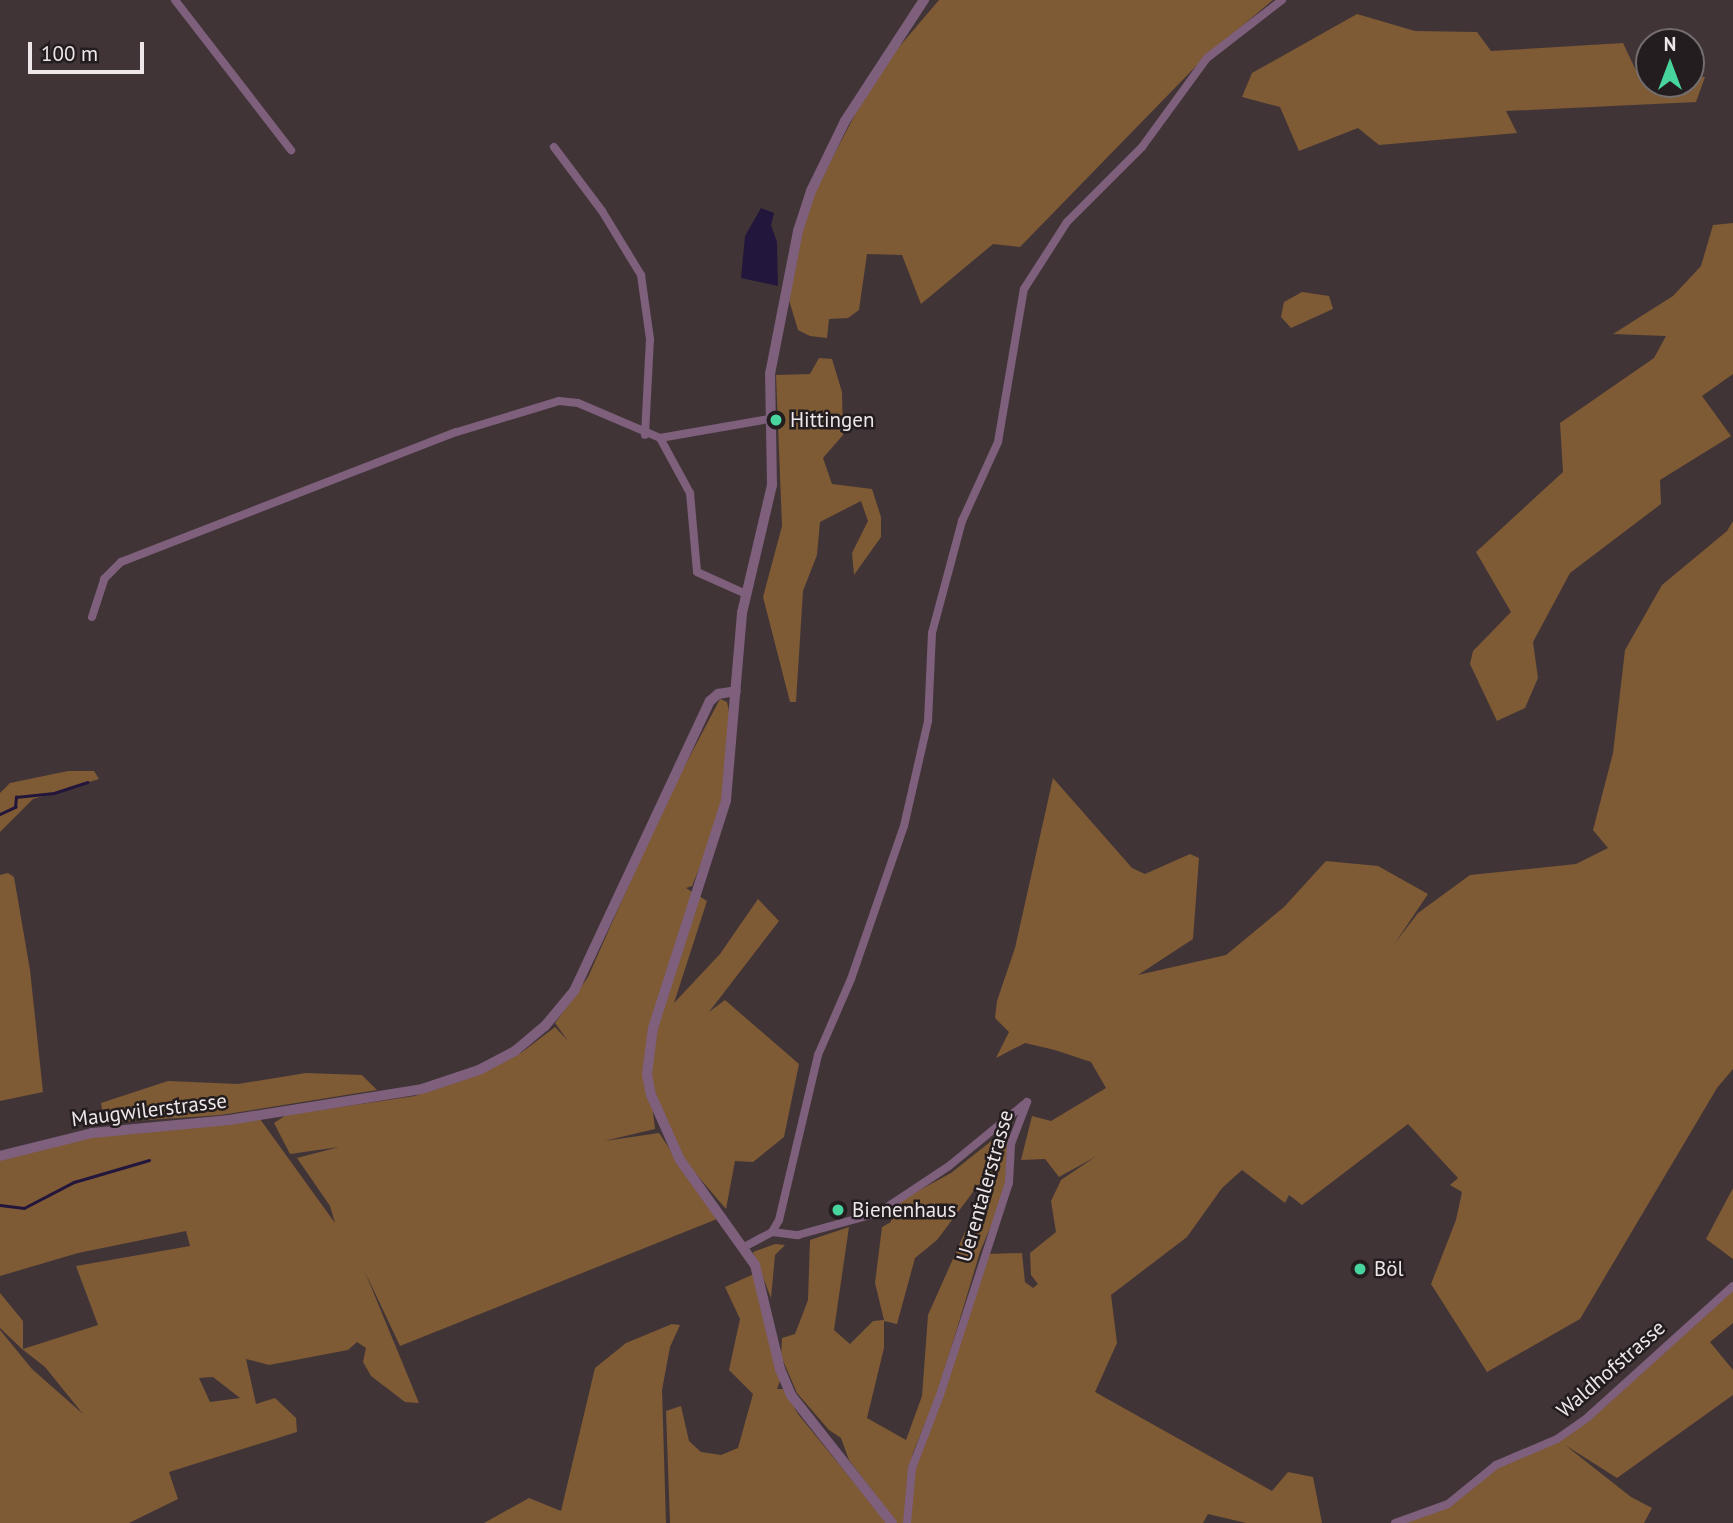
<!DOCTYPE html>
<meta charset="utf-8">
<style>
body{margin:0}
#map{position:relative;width:1733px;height:1523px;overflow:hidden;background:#413437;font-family:"PT Sans",sans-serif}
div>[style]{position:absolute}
.green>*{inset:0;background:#7e5a35}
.water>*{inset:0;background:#23163c}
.stream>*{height:2.5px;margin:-1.25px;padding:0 1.25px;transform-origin:1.25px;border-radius:1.25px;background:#23163c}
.minor>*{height:8px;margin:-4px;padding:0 4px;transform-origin:4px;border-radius:4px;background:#7e5f7c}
.tertiary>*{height:10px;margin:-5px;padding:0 5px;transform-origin:5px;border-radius:5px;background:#7e5f7c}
.dots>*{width:19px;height:19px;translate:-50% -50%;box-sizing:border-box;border:4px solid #231d1f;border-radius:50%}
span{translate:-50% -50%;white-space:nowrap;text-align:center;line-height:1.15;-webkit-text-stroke:5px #231d1f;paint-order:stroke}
.poi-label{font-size:21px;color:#eee6e8}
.left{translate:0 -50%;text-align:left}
.street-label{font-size:21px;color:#eee6e8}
.north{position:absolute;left:1635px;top:28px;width:70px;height:70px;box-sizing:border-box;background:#231d1f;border:2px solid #746d6f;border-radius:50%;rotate:0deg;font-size:19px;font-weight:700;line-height:28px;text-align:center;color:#eee6e8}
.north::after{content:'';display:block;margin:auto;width:24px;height:32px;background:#48d49d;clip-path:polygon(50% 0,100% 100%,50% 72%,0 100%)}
.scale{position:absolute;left:28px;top:42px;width:116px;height:32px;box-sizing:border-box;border:4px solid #eee6e8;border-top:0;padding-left:9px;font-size:21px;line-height:24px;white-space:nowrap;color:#eee6e8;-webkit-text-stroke:5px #231d1f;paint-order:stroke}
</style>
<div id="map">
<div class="green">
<i style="clip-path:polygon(939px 0,1273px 0,1204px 58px,1020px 247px,993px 244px,921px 304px,902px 255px,867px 254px,859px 310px,848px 318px,829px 319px,827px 338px,810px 336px,798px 330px,789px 300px,808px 205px,876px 74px)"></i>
<i style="clip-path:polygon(1357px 14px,1415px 31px,1477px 32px,1491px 51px,1623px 43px,1639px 77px,1649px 77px,1649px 84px,1691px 84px,1691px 77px,1705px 77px,1696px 102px,1506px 111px,1517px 133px,1379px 145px,1358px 128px,1299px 151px,1280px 107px,1242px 97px,1252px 73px)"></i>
<i style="clip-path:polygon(1733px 223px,1733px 374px,1702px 396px,1731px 436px,1660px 480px,1661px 504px,1570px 573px,1533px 642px,1538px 678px,1525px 708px,1497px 721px,1470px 664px,1473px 651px,1511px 612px,1476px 552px,1563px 472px,1560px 423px,1654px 358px,1666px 336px,1613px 334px,1673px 296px,1701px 266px,1713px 225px)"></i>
<i style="clip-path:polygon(1302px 292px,1329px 296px,1333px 309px,1291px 328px,1281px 317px,1284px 302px)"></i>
<i style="clip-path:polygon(819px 358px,832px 359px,842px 392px,843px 435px,823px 458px,832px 484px,872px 489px,881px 517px,881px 537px,854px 575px,852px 553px,868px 521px,861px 501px,820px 522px,817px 555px,803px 591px,796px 702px,790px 702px,763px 597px,782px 526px,776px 375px,810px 374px)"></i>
<i style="clip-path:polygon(evenodd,1733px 521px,1733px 1069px,1717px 1088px,1580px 1319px,1487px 1372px,1431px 1284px,1456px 1220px,1462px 1192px,1450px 1185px,1458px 1178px,1408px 1124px,1302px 1205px,1289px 1195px,1285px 1203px,1242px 1170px,1222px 1188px,1187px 1237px,1111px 1295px,1117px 1343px,1095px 1392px,1272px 1491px,1288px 1472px,1313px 1477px,1322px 1523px,1246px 1523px,1208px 1514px,1203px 1523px,897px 1523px,849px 1460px,841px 1438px,829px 1430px,797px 1393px,781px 1356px,782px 1338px,795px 1334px,808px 1300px,810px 1240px,849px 1227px,834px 1330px,850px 1344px,873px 1321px,884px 1320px,875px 1283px,882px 1227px,891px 1222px,890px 1206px,951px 1173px,1009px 1127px,1009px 1183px,980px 1252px,938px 1392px,913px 1453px,908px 1486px,985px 1254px,1022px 1253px,1025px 1282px,1033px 1288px,1038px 1284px,1031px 1275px,1030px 1253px,1056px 1232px,1051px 1201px,1061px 1180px,1095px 1157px,1059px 1177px,1045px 1159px,1021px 1160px,1032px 1116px,1051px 1121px,1106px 1088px,1091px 1062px,1055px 1050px,1025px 1043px,996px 1058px,1009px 1032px,995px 1018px,997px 1001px,1015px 948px,1053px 778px,1132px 868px,1145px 874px,1190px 854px,1199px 858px,1193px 939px,1138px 975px,1226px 955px,1284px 907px,1326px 861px,1378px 866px,1428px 894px,1395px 943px,1418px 913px,1470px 875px,1576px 864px,1608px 848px,1593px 830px,1613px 753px,1625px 650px,1662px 585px,1727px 531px,1733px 521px,979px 1184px,985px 1187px,928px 1315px,922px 1396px,906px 1440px,867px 1418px,884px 1348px,884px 1321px,897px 1324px,915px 1258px,937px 1240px,979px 1184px)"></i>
<i style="clip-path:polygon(evenodd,720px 699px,727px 702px,730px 716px,721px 805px,710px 842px,692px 886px,686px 888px,707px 901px,674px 1003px,720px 954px,758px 899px,779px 921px,709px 1012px,725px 1000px,799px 1064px,784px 1137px,753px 1162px,735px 1161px,726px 1209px,678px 1153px,651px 1095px,655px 1129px,604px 1141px,659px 1133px,717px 1219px,400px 1346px,365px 1272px,419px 1403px,405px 1402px,371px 1376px,363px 1362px,366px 1348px,357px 1342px,348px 1350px,269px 1365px,246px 1359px,256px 1404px,275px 1398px,296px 1418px,297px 1432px,169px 1472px,178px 1499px,129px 1523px,0 1523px,0 1330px,32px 1369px,83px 1414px,45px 1367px,22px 1349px,0 1328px,0 1293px,23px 1321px,23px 1349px,98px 1325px,76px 1266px,190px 1246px,186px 1231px,78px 1253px,0 1276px,0 1159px,79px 1139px,260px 1119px,335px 1223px,330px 1206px,297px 1158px,339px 1147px,290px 1154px,274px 1123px,286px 1115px,415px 1096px,521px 1053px,555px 1027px,568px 1041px,555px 1023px,588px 977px,664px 805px,720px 699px,213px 1377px,240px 1398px,210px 1402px,199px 1378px,213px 1377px)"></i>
<i style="clip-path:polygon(68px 771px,94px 771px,99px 779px,33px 799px,0 832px,0 793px,10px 783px)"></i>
<i style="clip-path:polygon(8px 873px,14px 877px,30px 970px,43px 1092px,0 1101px,0 875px)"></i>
<i style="clip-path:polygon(306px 1073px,362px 1075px,377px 1090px,221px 1115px,104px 1123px,101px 1103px,168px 1081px,238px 1084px)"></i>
<i style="clip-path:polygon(1733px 1188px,1733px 1259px,1706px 1239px)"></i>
<i style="clip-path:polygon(775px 1244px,785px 1245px,775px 1255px,771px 1298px,753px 1252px)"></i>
<i style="clip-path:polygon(754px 1274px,780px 1381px,777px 1389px,783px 1389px,798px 1414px,887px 1523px,670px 1523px,666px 1411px,681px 1406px,689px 1441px,701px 1452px,721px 1455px,738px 1448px,753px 1394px,729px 1370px,740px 1319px,725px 1287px)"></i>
<i style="clip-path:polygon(1733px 1285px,1733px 1323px,1710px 1342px,1733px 1370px,1733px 1395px,1617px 1478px,1565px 1445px,1631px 1497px,1652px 1508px,1644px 1523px,1400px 1523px,1448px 1504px,1496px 1465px,1557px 1439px)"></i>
<i style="clip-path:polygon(672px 1324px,680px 1325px,670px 1347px,662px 1390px,666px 1523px,484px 1523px,529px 1498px,561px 1511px,595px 1368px,626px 1343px)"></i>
</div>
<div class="water">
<i style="clip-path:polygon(761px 208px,774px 213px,771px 225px,777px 242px,778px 286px,741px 278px,745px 236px)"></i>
</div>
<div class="stream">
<i style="left:0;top:814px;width:17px;rotate:-25deg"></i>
<i style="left:15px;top:807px;width:10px;rotate:-84deg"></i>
<i style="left:16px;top:797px;width:38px;rotate:-6deg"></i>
<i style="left:54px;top:793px;width:35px;rotate:-18deg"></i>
<i style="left:0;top:1205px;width:24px;rotate:7deg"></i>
<i style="left:24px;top:1208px;width:56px;rotate:-27.5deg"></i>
<i style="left:74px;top:1182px;width:78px;rotate:-16.3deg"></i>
</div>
<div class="minor">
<i style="left:175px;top:0;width:190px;rotate:52.3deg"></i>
<i style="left:554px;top:147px;width:80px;rotate:53.1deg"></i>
<i style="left:602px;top:211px;width:75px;rotate:58.6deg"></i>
<i style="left:641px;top:275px;width:65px;rotate:82deg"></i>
<i style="left:650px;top:339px;width:96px;rotate:93deg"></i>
<i style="left:660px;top:438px;width:111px;rotate:-9.9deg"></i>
<i style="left:92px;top:617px;width:40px;rotate:-72deg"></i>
<i style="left:104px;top:579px;width:24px;rotate:-45deg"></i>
<i style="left:121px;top:562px;width:360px;rotate:-21.2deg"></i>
<i style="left:457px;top:432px;width:107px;rotate:-16.9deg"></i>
<i style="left:559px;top:401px;width:19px;rotate:6deg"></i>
<i style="left:578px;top:403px;width:89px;rotate:23.1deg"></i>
<i style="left:660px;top:438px;width:63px;rotate:61.4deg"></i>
<i style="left:690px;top:493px;width:79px;rotate:84.9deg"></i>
<i style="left:697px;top:572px;width:54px;rotate:24.2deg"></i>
<i style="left:772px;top:1232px;width:26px;rotate:7deg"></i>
<i style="left:798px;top:1235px;width:83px;rotate:-15.4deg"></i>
<i style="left:878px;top:1213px;width:85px;rotate:-33.5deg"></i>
<i style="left:949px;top:1166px;width:101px;rotate:-39.4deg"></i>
<i style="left:744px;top:1247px;width:32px;rotate:-28deg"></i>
<i style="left:772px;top:1232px;width:14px;rotate:-60deg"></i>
<i style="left:779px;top:1220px;width:170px;rotate:-76.7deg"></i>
<i style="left:818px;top:1055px;width:83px;rotate:-66.5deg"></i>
<i style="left:851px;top:979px;width:162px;rotate:-70.9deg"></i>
<i style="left:904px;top:826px;width:108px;rotate:-77.1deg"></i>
<i style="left:928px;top:721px;width:88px;rotate:-87.4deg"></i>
<i style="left:932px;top:633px;width:116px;rotate:-75deg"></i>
<i style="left:962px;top:521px;width:87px;rotate:-65.5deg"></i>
<i style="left:998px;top:442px;width:155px;rotate:-80.4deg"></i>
<i style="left:1024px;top:289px;width:80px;rotate:-57.3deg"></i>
<i style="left:1067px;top:222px;width:106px;rotate:-45deg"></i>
<i style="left:1142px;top:147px;width:110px;rotate:-53.9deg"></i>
<i style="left:1207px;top:58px;width:95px;rotate:-37.7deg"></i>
<i style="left:907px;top:1523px;width:55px;rotate:-84.8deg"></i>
<i style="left:912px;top:1468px;width:78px;rotate:-69deg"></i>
<i style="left:940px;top:1395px;width:223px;rotate:-72deg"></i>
<i style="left:1009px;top:1183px;width:39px;rotate:-87deg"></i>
<i style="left:1011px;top:1144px;width:45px;rotate:-69.1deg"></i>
<i style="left:1395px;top:1523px;width:56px;rotate:-19.7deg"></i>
<i style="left:1448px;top:1504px;width:62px;rotate:-39.1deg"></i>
<i style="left:1496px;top:1465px;width:66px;rotate:-23.1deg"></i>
<i style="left:1557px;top:1439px;width:38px;rotate:-35deg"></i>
<i style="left:1588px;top:1417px;width:195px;rotate:-42.1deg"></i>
</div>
<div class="tertiary">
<i style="left:0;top:1156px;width:95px;rotate:-14deg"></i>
<i style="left:92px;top:1133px;width:138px;rotate:-5.4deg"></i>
<i style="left:229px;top:1120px;width:195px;rotate:-9.1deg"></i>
<i style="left:422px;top:1089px;width:60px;rotate:-18.4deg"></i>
<i style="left:479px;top:1070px;width:41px;rotate:-27.8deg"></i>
<i style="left:515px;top:1051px;width:39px;rotate:-40deg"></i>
<i style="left:545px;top:1026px;width:45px;rotate:-50.4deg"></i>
<i style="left:574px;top:991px;width:320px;rotate:-64.9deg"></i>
<i style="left:710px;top:701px;width:11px;rotate:-41deg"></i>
<i style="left:718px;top:694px;width:18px;rotate:-9deg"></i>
<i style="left:892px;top:1523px;width:163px;rotate:-128.3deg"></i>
<i style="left:791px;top:1395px;width:28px;rotate:-113deg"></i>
<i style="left:780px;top:1369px;width:107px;rotate:-103.5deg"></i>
<i style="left:755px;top:1265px;width:129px;rotate:-125.5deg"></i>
<i style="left:680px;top:1160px;width:71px;rotate:-114deg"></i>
<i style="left:651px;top:1095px;width:21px;rotate:-101deg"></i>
<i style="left:647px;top:1074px;width:46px;rotate:-82.6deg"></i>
<i style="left:653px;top:1028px;width:239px;rotate:-72.2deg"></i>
<i style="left:726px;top:800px;width:188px;rotate:-85.1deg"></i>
<i style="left:742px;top:613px;width:131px;rotate:-76.8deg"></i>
<i style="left:772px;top:485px;width:111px;rotate:-91deg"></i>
<i style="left:770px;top:374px;width:146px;rotate:-78.9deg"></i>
<i style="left:798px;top:231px;width:42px;rotate:-72deg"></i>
<i style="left:811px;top:191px;width:78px;rotate:-64.1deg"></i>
<i style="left:845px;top:121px;width:145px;rotate:-56.9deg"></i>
</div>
<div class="dots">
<i style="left:776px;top:420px;background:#48d49d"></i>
<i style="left:838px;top:1210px;background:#48d49d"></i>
<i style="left:1360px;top:1269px;background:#48d49d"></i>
</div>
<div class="poi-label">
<span class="left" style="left:790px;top:420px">Hittingen</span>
<span class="left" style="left:852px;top:1210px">Bienenhaus</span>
<span class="left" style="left:1374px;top:1269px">Böl</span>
</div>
<div class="street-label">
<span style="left:149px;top:1110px;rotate:-7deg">Maugwilerstrasse</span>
<span style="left:985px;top:1186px;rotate:-74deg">Uerentalerstrasse</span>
<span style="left:1611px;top:1369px;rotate:-41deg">Waldhofstrasse</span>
</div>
<div class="north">N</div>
<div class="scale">100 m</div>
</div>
